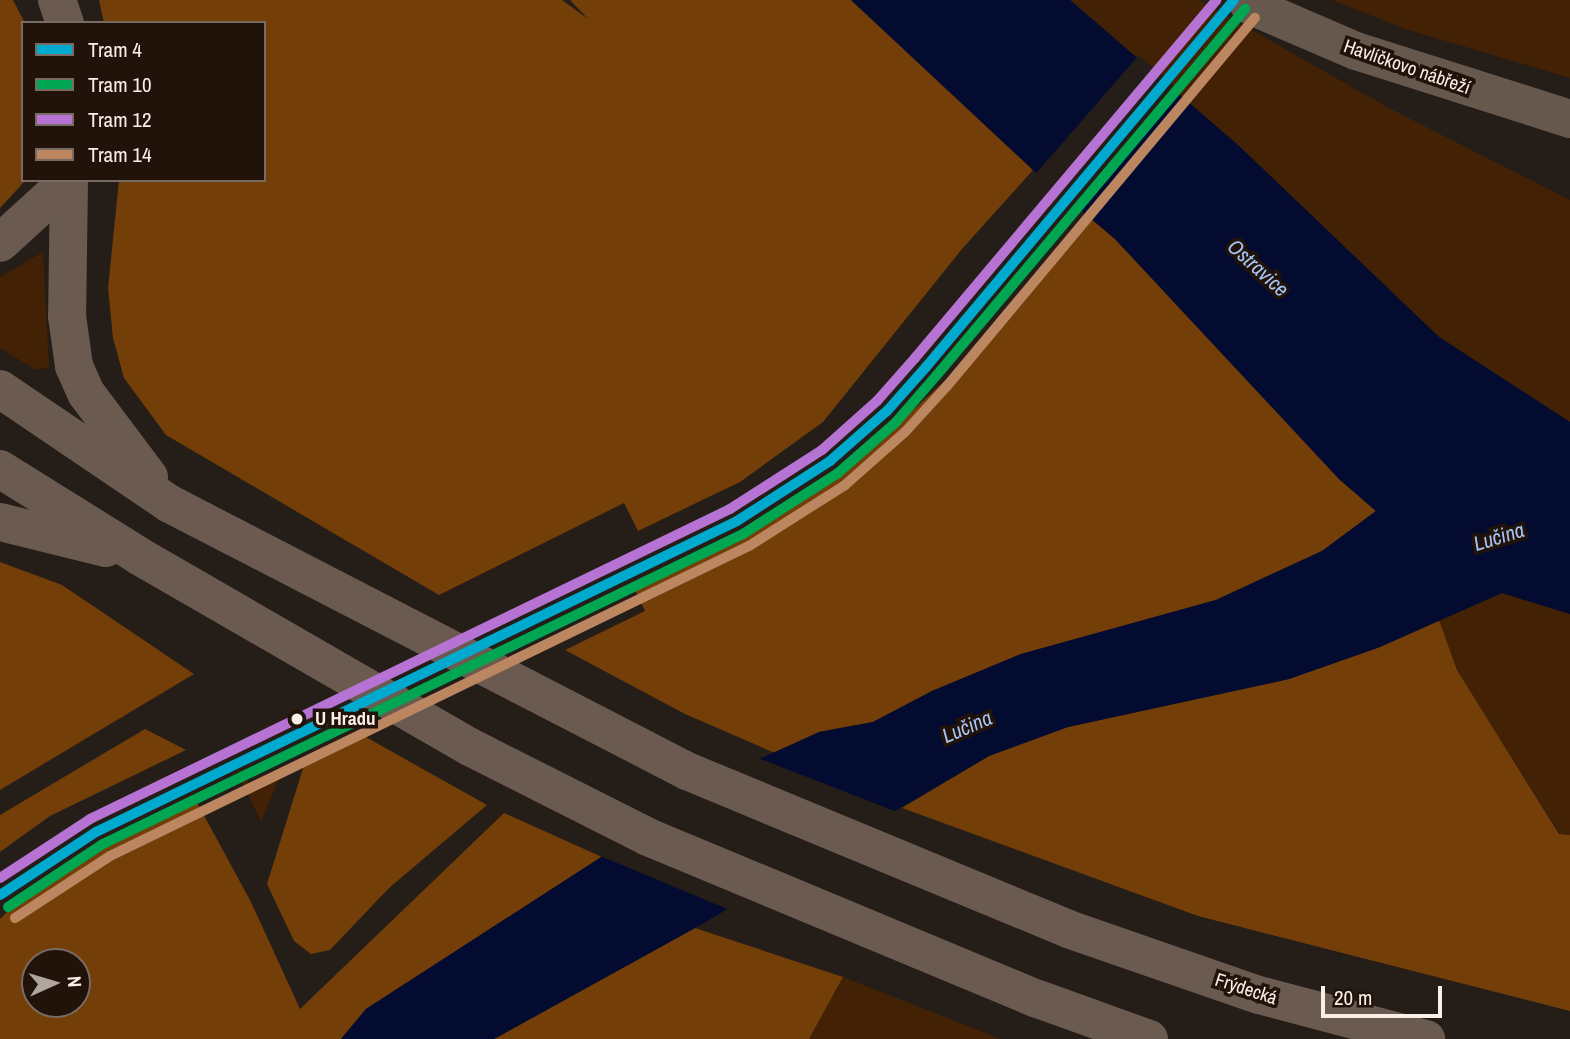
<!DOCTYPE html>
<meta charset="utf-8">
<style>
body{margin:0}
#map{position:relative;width:1570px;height:1039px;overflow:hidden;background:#251d18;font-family:"Archivo Narrow",sans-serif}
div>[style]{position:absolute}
.green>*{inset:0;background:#422104}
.forest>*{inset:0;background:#743e09}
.water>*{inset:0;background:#030b30}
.pier>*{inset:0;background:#251d18;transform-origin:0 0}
.minor>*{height:38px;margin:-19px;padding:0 19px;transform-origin:19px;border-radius:19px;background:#67584e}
.secondary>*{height:38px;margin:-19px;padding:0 19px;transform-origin:19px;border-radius:19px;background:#6b5a4f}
.tram-1>*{height:10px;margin:-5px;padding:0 5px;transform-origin:5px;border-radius:5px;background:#00a9ce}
.tram-2>*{height:10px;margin:-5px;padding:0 5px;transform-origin:5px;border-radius:5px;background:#00a651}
.tram-3>*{height:10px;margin:-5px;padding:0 5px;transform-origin:5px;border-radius:5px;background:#b673d3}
.tram-4>*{height:10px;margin:-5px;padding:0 5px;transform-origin:5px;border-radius:5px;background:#bb8660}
.dots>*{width:19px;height:19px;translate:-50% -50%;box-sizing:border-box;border:4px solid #211309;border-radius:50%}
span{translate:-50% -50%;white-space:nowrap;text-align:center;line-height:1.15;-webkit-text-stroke:7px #211309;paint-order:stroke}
.street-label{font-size:19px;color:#faefe8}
.stop-label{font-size:19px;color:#faefe8;font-weight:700}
.left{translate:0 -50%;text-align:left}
.water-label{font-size:21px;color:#a4c5f8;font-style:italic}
.legend{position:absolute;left:21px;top:21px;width:245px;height:161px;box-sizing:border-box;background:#211309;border:2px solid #786b62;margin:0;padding:9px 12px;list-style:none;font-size:21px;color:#faefe8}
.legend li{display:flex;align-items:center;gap:14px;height:35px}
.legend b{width:35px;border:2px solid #786b62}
.north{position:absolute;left:21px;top:948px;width:70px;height:70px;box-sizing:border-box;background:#211309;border:2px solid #786b62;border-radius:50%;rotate:86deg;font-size:19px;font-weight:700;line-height:28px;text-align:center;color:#faefe8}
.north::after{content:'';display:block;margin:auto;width:24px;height:32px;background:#afa69f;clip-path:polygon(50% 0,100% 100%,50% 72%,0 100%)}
.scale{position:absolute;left:1321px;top:986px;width:121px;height:32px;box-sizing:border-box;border:4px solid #faefe8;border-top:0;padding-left:9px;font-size:21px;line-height:24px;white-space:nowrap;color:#faefe8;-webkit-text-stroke:5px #211309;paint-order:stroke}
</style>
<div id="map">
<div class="green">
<i style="clip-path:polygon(1070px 0,1199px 0,1387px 107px,1570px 200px,1570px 422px,1439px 337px,1238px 145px)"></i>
<i style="clip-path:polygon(1332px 0,1570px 0,1570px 78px,1405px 29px)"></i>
<i style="clip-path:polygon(43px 252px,49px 367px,36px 370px,0 348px,0 277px)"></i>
<i style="clip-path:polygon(1502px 593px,1570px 614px,1570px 835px,1560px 834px,1457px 670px,1439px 620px)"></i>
<i style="clip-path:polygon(241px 769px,252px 790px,279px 778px,261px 822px,237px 771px)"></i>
<i style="clip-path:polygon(843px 977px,1001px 1039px,809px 1039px)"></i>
</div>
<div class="forest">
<i style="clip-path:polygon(0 0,13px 0,25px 23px,26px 180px,0 208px)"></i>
<i style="clip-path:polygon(99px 0,562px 0,588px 19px,570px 0,851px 0,1033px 170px,962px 249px,823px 422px,740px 482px,638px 531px,624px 503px,439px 595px,166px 435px,124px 378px,113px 338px,108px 288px,119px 180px,264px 180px,264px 23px,104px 23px)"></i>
<i style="clip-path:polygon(1087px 215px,1115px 239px,1339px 479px,1376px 511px,1322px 551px,1216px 600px,1021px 654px,932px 691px,873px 722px,819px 732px,777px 754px,685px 714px,565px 650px,645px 611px,633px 586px,764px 522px,864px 455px,949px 377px)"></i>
<i style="clip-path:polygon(0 562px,62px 585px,194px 674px,0 790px)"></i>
<i style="clip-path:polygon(1439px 620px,1457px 670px,1559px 834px,1570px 835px,1570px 1011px,1198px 916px,902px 808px,989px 756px,1068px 727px,1289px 679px,1380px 647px)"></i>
<i style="clip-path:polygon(145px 729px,186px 750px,50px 816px,0 852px,0 815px)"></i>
<i style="clip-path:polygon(364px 736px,487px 805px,389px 888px,330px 950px,311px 954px,294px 941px,267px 884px,304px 765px)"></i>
<i style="clip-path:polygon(evenodd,194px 797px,251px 902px,300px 1009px,504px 813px,602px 857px,366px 1009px,341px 1039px,0 1039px,0 919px,25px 894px,98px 846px,194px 797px,35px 962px,77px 962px,77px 1004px,35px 1004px,35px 962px)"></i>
<i style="clip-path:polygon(695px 928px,843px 977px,809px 1039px,494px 1039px)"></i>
</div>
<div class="water">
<i style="clip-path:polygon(851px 0,1070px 0,1238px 145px,1439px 337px,1570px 422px,1570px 614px,1502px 593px,1380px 647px,1289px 679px,1068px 727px,989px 756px,695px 928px,494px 1039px,341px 1039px,366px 1009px,737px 769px,819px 732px,873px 722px,932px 691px,1021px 654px,1216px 600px,1322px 551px,1376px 511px,1339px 479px,1115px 239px,1033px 170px)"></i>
</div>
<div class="pier">
<i style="left:1139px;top:55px;width:52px;height:160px;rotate:41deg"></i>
<i style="clip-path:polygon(758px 758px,900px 813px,732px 911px,598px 855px,735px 766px)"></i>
</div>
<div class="minor">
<i style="left:1249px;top:5px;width:116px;rotate:23.3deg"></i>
<i style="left:1356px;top:51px;width:225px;rotate:17.6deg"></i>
</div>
<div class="secondary">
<i style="left:57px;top:0;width:24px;rotate:71deg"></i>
<i style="left:69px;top:180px;width:136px;rotate:90.8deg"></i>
<i style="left:67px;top:316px;width:50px;rotate:82deg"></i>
<i style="left:74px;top:366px;width:30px;rotate:66deg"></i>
<i style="left:86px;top:393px;width:105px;rotate:53.1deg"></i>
<i style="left:0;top:243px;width:93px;rotate:-42.4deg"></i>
<i style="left:0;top:389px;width:205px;rotate:34.1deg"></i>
<i style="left:170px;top:504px;width:582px;rotate:27.31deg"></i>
<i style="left:687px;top:771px;width:412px;rotate:22.5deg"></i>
<i style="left:1068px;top:929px;width:202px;rotate:19.1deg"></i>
<i style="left:1259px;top:995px;width:173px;rotate:14.8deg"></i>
<i style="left:0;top:469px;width:164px;rotate:32deg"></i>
<i style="left:139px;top:556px;width:382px;rotate:30deg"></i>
<i style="left:470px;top:747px;width:199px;rotate:26.8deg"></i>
<i style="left:648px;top:837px;width:422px;rotate:22.6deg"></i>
<i style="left:1038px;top:999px;width:118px;rotate:19.8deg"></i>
<i style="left:0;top:522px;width:109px;rotate:13.8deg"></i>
</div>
<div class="tram-1">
<i style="left:0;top:895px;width:115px;rotate:-33.3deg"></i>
<i style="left:96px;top:832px;width:712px;rotate:-25.88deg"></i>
<i style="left:737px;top:521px;width:111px;rotate:-32.8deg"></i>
<i style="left:830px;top:461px;width:76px;rotate:-41.3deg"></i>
<i style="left:887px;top:411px;width:59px;rotate:-48.4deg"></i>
<i style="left:926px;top:367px;width:479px;rotate:-50deg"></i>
</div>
<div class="tram-2">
<i style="left:8px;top:907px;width:114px;rotate:-33.6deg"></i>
<i style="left:103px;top:844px;width:711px;rotate:-25.84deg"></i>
<i style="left:743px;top:534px;width:113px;rotate:-32.7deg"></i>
<i style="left:838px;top:473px;width:77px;rotate:-41.3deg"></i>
<i style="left:896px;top:422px;width:61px;rotate:-49deg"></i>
<i style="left:936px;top:376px;width:480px;rotate:-49.9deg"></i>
</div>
<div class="tram-3">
<i style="left:0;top:878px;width:108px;rotate:-33.2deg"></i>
<i style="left:90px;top:819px;width:711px;rotate:-25.84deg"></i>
<i style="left:730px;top:509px;width:109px;rotate:-32.7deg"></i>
<i style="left:822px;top:450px;width:74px;rotate:-41.7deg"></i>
<i style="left:877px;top:401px;width:57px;rotate:-48.5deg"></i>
<i style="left:915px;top:358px;width:468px;rotate:-49.9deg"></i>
</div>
<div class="tram-4">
<i style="left:15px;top:918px;width:113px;rotate:-33.1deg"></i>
<i style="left:110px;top:856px;width:710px;rotate:-25.88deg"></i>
<i style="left:749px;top:546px;width:114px;rotate:-32.4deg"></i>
<i style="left:845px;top:485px;width:80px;rotate:-41.5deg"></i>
<i style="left:905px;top:432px;width:62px;rotate:-47.6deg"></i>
<i style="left:947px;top:386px;width:480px;rotate:-50.1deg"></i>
</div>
<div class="dots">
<i style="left:297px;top:719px;background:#faefe8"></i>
</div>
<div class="street-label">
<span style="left:1407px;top:67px;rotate:19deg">Havlíčkovo nábřeží</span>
<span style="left:1246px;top:989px;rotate:18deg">Frýdecká</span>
</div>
<div class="stop-label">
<span class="left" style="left:315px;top:719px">U Hradu</span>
</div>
<div class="water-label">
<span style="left:1258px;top:268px;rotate:42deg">Ostravice</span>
<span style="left:1499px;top:537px;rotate:-17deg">Lučina</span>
<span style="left:967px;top:727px;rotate:-23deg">Lučina</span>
</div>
<ul class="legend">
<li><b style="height:9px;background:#00a9ce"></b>Tram 4</li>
<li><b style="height:9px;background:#00a651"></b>Tram 10</li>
<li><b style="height:9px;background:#b673d3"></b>Tram 12</li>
<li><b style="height:9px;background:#bb8660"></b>Tram 14</li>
</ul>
<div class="north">N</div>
<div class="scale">20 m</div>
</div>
